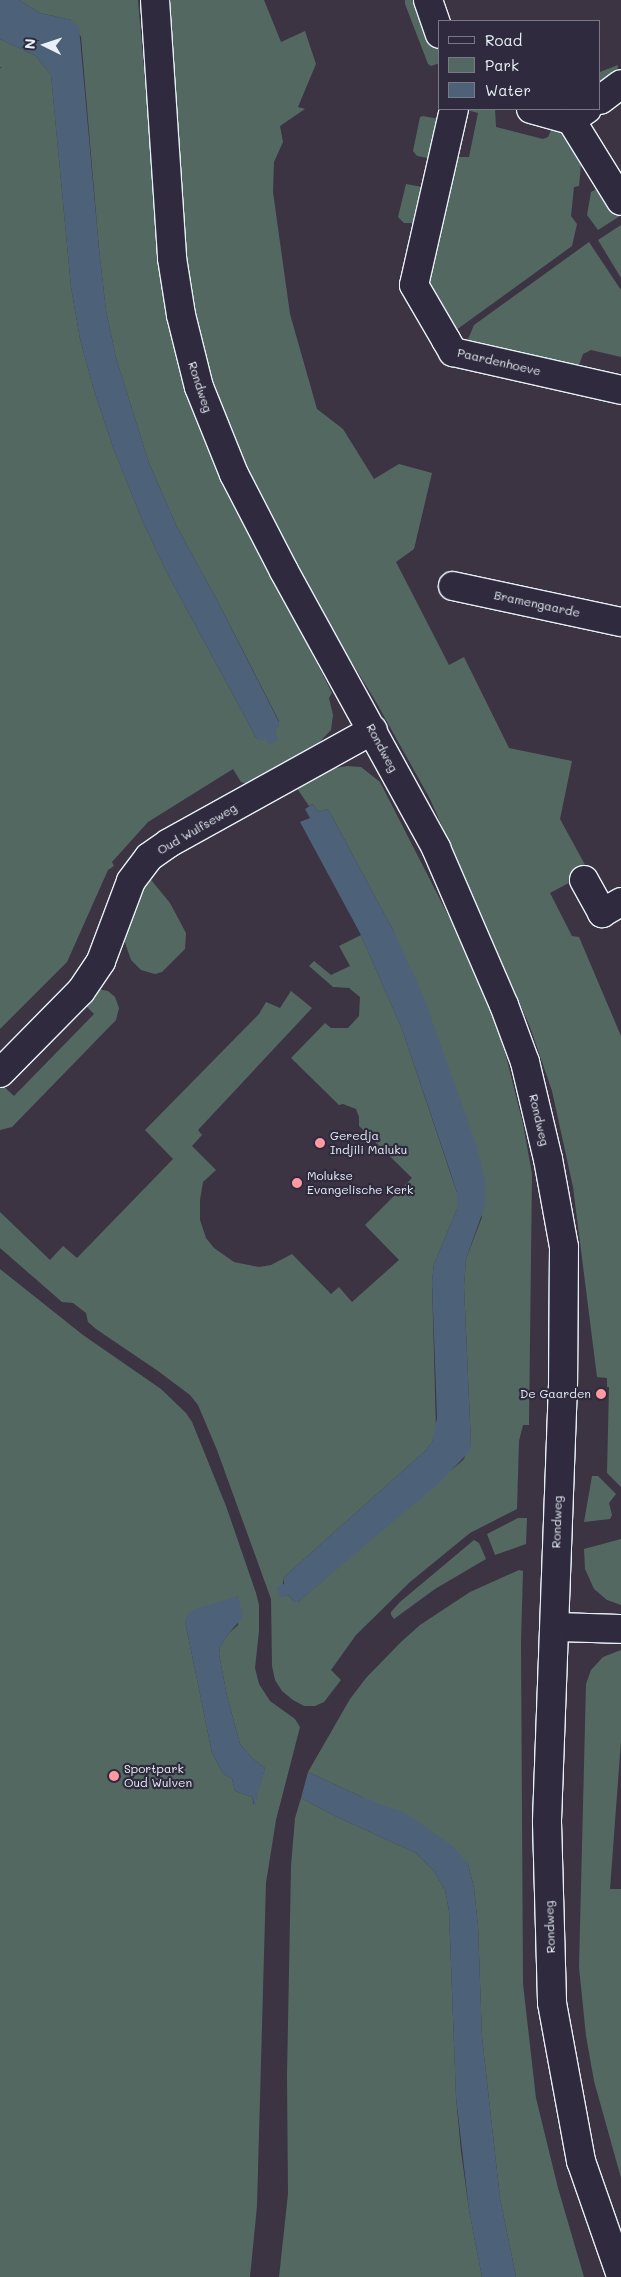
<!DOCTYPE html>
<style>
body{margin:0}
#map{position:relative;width:621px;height:2277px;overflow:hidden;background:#3c3443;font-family:Mali,sans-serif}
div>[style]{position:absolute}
.green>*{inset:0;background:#546862}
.water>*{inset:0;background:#4d6278}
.roads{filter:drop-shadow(1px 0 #e8f1f8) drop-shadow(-1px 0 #e8f1f8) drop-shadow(0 1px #e8f1f8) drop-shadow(0 -1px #e8f1f8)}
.minor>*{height:28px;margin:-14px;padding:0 14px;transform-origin:14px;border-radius:14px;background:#2f2a3d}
.secondary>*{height:28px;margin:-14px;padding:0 14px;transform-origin:14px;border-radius:14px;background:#2f2a3d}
.dots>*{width:14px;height:14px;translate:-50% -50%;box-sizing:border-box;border:2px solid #2f2a3d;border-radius:50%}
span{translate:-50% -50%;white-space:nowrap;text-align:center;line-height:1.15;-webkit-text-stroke:4.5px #2f2a3d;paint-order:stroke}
.street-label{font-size:12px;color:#e8f1f8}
.poi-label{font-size:12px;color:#e8f1f8}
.left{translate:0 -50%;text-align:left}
.right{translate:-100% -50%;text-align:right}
.legend{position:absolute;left:438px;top:20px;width:162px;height:90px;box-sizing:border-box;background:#2f2a3d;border:1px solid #797a88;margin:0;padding:6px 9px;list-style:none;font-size:15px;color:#e8f1f8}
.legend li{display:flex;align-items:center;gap:10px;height:25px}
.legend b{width:25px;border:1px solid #797a88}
.north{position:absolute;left:20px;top:20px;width:50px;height:50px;-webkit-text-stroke:4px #2f2a3d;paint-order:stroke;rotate:274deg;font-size:14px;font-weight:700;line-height:20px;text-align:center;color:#e8f1f8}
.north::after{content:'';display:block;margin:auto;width:18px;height:22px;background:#e8f1f8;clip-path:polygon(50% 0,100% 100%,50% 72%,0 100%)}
</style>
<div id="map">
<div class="green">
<i style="clip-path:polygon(19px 0,138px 0,155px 194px,263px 557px,332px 693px,329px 698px,333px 715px,331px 730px,307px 755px,250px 785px,241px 782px,233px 769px,148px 822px,112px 862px,114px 866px,108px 870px,67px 962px,0 1029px,0 68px,2px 68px,0 67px,0 39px,36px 56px,51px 75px,71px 287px,80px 339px,93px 387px,114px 450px,143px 522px,166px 571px,257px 739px,275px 733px,279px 721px,216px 598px,177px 527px,149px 463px,116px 358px,106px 310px,99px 249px,81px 37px,71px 20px,40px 13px)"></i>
<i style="clip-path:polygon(171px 0,264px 0,281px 42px,305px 31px,316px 64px,298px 107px,305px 109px,280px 126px,283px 142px,274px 162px,273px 192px,290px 314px,317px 409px,343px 429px,374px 479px,399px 464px,432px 473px,414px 549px,396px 562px,449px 665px,464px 657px,509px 748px,572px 761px,560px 819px,589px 872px,550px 893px,572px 936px,579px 937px,621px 1036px,621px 1487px,607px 1473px,609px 1387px,607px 1387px,607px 1378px,597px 1377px,573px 1187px,552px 1091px,530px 1027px,430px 799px,376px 702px,318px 607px,254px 485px,223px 420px,207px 373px,187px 280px,171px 56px)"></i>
<i style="clip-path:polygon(405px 0,417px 0,420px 3px,440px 53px,440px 63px,431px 66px,428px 64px,405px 4px)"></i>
<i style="clip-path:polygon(618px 65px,617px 73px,600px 84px,600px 72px)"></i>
<i style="clip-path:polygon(463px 109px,495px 109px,496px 127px,543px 139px,548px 137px,554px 123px,582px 154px,579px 186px,574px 187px,571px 216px,577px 224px,572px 246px,452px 333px,424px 274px,453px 157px,469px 157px,478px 113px)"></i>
<i style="clip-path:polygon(423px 116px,439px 119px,432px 156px,428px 158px,417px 156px,413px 151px,420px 117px)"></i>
<i style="clip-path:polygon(406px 184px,422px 187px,424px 191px,415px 223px,404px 223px,398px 217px)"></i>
<i style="clip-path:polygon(602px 186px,620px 216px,598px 230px,587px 215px,591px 192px)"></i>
<i style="clip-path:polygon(621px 225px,621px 278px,598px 240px)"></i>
<i style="clip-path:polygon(589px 242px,621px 290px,621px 357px,591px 350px,583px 354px,579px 365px,541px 357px,538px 363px,465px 346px,474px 325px)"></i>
<i style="clip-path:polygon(347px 766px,361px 767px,380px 782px,470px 958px,494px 1017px,506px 1056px,523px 1124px,532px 1174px,529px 1425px,523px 1425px,519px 1441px,517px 1509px,470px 1533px,410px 1582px,356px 1635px,331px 1670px,341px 1680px,324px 1702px,315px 1706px,304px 1706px,293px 1700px,282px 1691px,275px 1680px,272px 1666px,271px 1599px,217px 1450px,198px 1405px,190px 1395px,158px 1371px,96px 1329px,88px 1322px,86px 1313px,73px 1303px,62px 1302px,0 1248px,0 1212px,50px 1260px,63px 1246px,77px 1258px,173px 1159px,145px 1130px,259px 1014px,266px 1002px,280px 1008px,291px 991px,312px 1008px,198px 1130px,202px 1135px,192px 1146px,216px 1170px,203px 1182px,200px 1200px,200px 1220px,206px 1238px,214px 1248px,234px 1262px,259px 1267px,271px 1265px,292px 1254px,331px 1294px,339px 1287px,352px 1302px,399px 1260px,365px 1225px,412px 1178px,359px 1126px,359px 1117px,356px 1109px,343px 1104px,339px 1105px,291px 1058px,325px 1023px,331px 1028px,348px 1028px,359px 1016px,360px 997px,349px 988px,333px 987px,309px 966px,314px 961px,331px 975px,350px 966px,339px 946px,361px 935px,402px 1029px,457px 1193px,457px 1209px,434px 1264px,432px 1282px,436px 1429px,432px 1442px,425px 1451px,284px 1577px,281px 1597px,288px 1595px,295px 1602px,298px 1602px,463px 1460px,471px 1445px,464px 1286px,466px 1259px,482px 1217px,394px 932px,328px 809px,318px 812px,313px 804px,309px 806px,294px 784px,330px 769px)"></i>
<i style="clip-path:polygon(147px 875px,170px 903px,186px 933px,185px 949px,162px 972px,155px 974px,141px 970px,131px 960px,123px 937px)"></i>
<i style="clip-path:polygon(98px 989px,108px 991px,115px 997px,119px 1008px,116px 1020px,12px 1127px,0 1130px,0 1083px,14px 1096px,94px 1014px,81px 1001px)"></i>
<i style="clip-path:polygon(evenodd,0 1269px,83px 1335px,161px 1389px,186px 1413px,192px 1422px,226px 1506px,256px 1593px,259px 1605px,259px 1631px,255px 1668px,259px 1684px,270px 1701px,295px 1719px,300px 1727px,276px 1820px,266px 1883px,257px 2206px,250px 2277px,0 2277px,0 1269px,238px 1596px,238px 1625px,229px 1633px,220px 1647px,219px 1654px,227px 1696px,240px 1744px,253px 1759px,265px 1768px,254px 1805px,252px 1797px,235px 1791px,232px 1779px,223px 1773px,212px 1753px,185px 1621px,238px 1596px)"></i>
<i style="clip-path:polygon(592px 1476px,598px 1476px,616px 1494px,609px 1503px,612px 1515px,610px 1519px,584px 1522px)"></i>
<i style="clip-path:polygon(518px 1518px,527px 1518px,526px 1544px,495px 1555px,487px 1534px)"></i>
<i style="clip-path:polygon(621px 1539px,621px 1605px,607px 1600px,594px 1589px,585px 1569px,584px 1549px)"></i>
<i style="clip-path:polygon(474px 1540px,479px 1543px,486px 1559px,435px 1589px,394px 1619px,391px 1615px,391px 1612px,400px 1602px)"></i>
<i style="clip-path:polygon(519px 1570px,523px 1571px,521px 1641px,523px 1984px,536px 2098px,558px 2188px,584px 2277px,516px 2277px,500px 2198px,482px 2037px,478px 1926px,474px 1888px,468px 1864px,362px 1797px,308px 1772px,350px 1699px,366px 1678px,401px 1642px,420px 1625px,470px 1592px)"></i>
<i style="clip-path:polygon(621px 1650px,621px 1741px,610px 1889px,621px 1889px,621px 2178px,594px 2081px,586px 2036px,579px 1967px,586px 1684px,591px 1670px,603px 1657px)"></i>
<i style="clip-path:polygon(301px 1798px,335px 1816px,416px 1853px,434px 1871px,445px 1890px,449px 1911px,456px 2097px,461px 2151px,469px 2210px,482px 2277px,279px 2277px,288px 2194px,287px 2076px,291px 1866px,295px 1818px)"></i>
</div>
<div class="water">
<i style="clip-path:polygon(0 0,19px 0,40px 13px,71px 20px,79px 27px,99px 249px,106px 310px,116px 358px,149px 463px,177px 527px,216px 598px,280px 724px,275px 733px,279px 740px,269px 745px,266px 739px,261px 741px,257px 739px,166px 571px,143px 522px,114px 450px,93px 387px,80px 339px,71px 287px,51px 75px,36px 56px,0 39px)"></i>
<i style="clip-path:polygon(313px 804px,318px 812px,328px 809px,394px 932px,423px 995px,476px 1144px,485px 1181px,486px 1203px,466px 1259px,464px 1286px,471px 1445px,469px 1452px,438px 1484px,298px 1602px,295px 1602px,288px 1595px,280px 1598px,277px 1587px,284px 1584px,284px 1577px,425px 1451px,432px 1442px,437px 1418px,432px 1282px,434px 1264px,457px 1209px,457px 1193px,450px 1171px,402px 1029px,361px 935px,300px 822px,310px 818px,305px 809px)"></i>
<i style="clip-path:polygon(238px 1596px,243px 1617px,229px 1633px,220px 1647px,219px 1654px,227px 1696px,240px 1744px,253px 1759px,265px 1768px,255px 1806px,252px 1797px,235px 1791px,232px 1779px,223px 1773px,212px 1753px,185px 1621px,188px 1613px,193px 1610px)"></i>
<i style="clip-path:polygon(308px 1772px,362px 1797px,405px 1813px,454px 1847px,468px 1864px,474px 1888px,478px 1926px,482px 2037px,500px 2198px,516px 2277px,482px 2277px,469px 2210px,456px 2097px,449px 1911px,445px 1890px,434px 1871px,416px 1853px,335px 1816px,301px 1798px)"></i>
</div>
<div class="roads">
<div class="minor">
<i style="left:428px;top:0;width:36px;rotate:71deg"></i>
<i style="left:600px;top:100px;width:26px;rotate:-37deg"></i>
<i style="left:454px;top:109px;width:180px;rotate:102.8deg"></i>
<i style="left:414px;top:285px;width:64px;rotate:59.8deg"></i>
<i style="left:446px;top:340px;width:14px;rotate:60deg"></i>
<i style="left:453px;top:352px;width:172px;rotate:12.7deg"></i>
<i style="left:531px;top:109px;width:41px;rotate:15.4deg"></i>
<i style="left:587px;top:109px;width:19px;rotate:145deg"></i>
<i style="left:571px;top:120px;width:95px;rotate:58.3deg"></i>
<i style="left:453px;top:586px;width:172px;rotate:12.1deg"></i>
<i style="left:584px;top:880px;width:38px;rotate:61deg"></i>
<i style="left:602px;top:913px;width:22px;rotate:-30deg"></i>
<i style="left:0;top:1073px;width:115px;rotate:-45.4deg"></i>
<i style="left:81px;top:991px;width:36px;rotate:-56deg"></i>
<i style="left:101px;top:961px;width:85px;rotate:-69.4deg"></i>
<i style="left:131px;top:881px;width:30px;rotate:-53deg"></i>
<i style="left:149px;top:857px;width:24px;rotate:-35deg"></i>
<i style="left:169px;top:843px;width:233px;rotate:-29deg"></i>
<i style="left:555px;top:1627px;width:66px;rotate:1.7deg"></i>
</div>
<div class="secondary">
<i style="left:155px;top:0;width:259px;rotate:86.2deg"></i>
<i style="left:172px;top:258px;width:58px;rotate:81deg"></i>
<i style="left:181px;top:315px;width:74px;rotate:76deg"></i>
<i style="left:199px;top:387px;width:94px;rotate:68.1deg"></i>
<i style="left:234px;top:474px;width:109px;rotate:62.7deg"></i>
<i style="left:284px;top:571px;width:316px;rotate:61.2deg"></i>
<i style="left:436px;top:848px;width:171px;rotate:66.6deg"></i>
<i style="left:504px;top:1005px;width:61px;rotate:69.8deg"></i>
<i style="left:525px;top:1062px;width:100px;rotate:76.7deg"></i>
<i style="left:548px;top:1159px;width:89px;rotate:79.7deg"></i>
<i style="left:564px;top:1247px;width:137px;rotate:90.4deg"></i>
<i style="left:563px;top:1384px;width:438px;rotate:92.1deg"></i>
<i style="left:547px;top:1822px;width:181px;rotate:88.4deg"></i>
<i style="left:552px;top:2003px;width:161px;rotate:79.6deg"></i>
<i style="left:581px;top:2161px;width:122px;rotate:70.8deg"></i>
</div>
</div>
<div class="dots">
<i style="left:320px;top:1143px;background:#ff9aa2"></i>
<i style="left:297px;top:1183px;background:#ff9aa2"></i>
<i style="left:601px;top:1394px;background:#ff9aa2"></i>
<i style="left:114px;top:1776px;background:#ff9aa2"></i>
</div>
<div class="street-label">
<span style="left:499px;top:362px;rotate:13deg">Paardenhoeve</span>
<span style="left:200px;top:387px;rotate:72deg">Rondweg</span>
<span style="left:537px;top:604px;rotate:12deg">Bramengaarde</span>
<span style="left:382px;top:748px;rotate:62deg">Rondweg</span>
<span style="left:197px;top:829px;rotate:-30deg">Oud Wulfseweg</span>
<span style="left:539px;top:1120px;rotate:77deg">Rondweg</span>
<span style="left:557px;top:1522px;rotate:-88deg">Rondweg</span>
<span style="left:550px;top:1927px;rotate:-92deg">Rondweg</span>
</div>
<div class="poi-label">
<span class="left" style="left:330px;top:1143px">Geredja<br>Indjili Maluku</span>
<span class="left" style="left:307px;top:1183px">Molukse<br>Evangelische Kerk</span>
<span class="right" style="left:591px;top:1394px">De Gaarden</span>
<span class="left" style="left:124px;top:1776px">Sportpark<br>Oud Wulven</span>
</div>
<ul class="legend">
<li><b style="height:6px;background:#2f2a3d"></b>Road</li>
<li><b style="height:14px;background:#546862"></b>Park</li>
<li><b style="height:14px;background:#4d6278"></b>Water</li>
</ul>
<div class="north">N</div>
</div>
